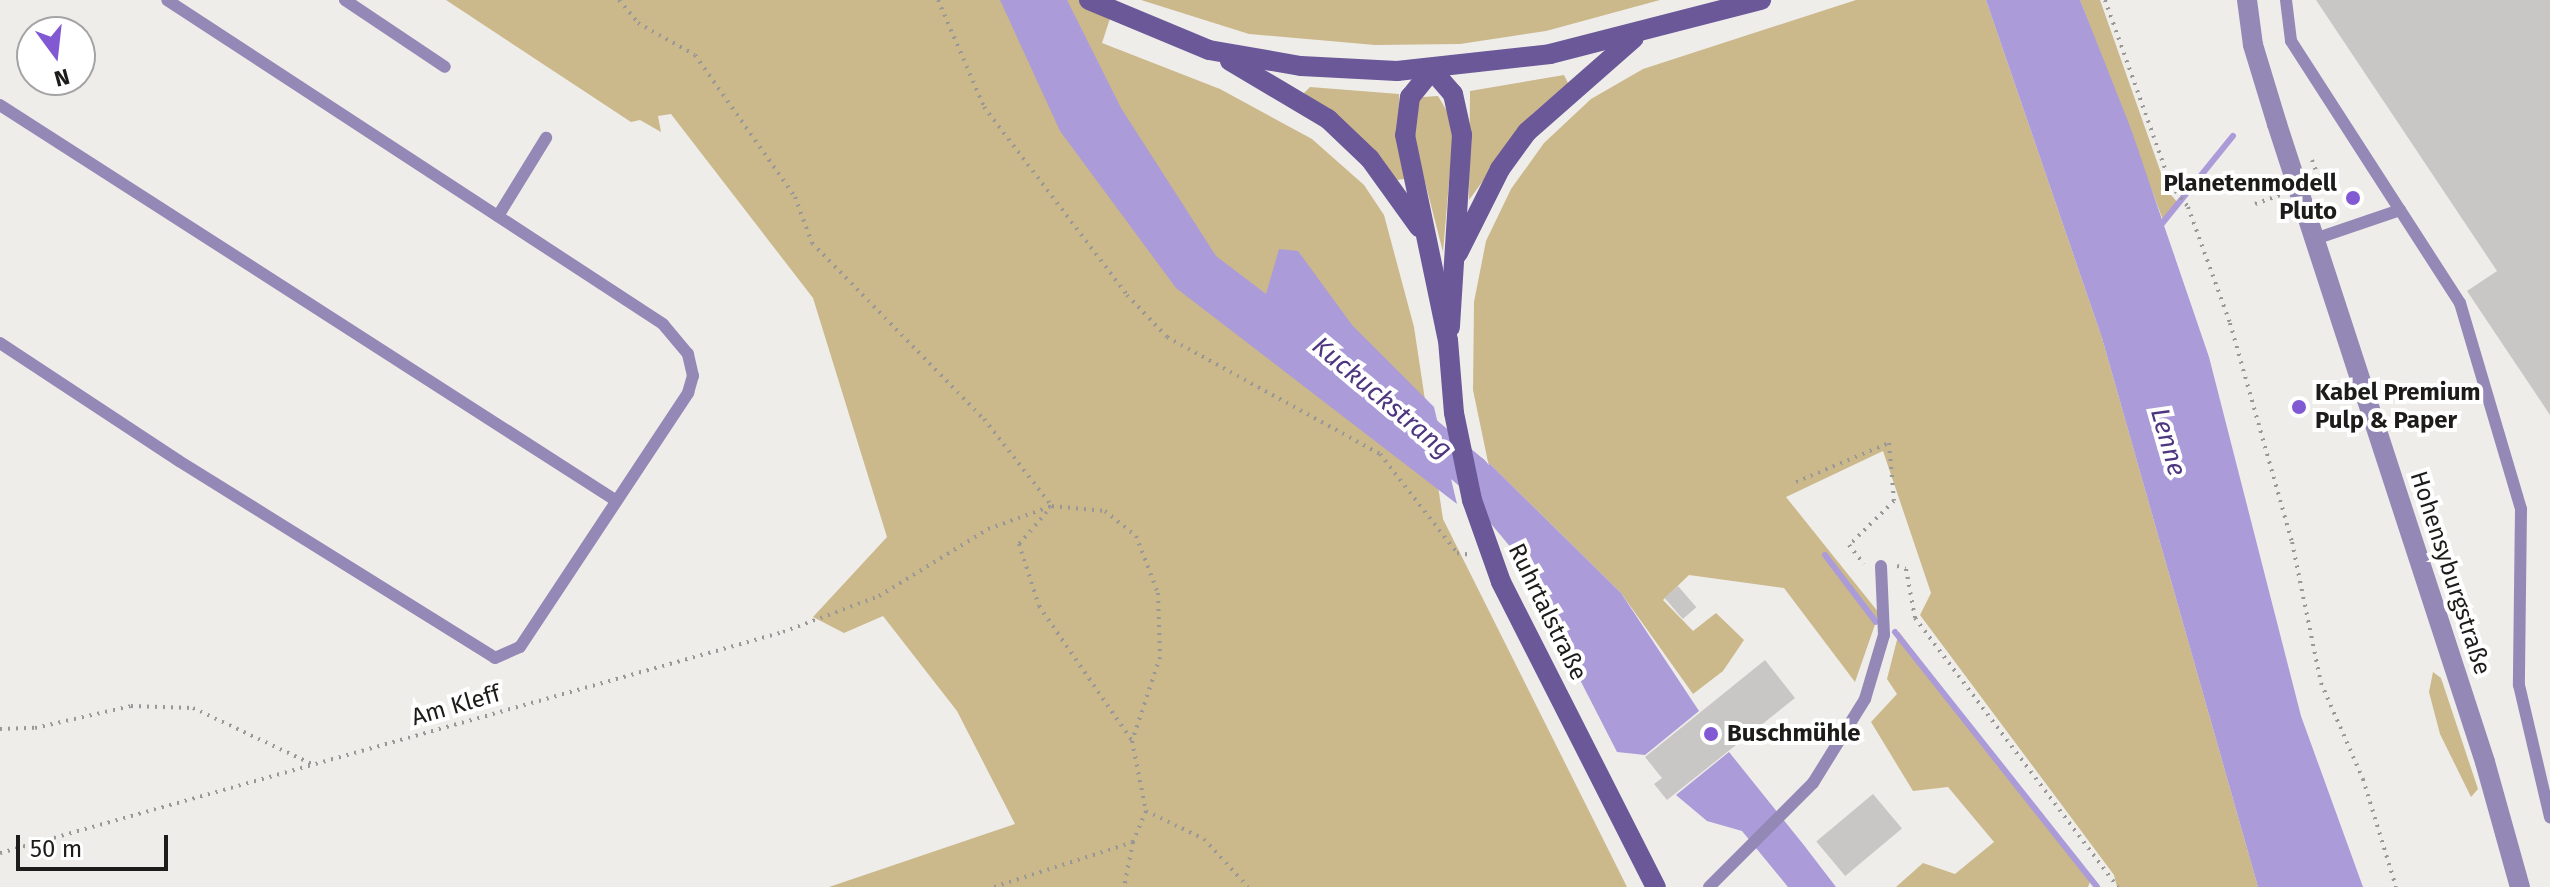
<!DOCTYPE html>
<meta charset="utf-8">
<style>
body{margin:0}
#map{position:relative;width:2550px;height:887px;overflow:hidden;background:#efedea;font-family:"Fira Sans",sans-serif}
div>[style]{position:absolute}
.green>*{inset:0;background:#cbb88b}
.water>*{inset:0;background:#ab9bd9}
.stream>*{height:6px;margin:-3px;padding:0 3px;transform-origin:3px;border-radius:3px;background:#ab9bd9}
.river>*{height:36px;margin:-18px;padding:0 18px;transform-origin:18px;border-radius:18px;background:#ab9bd9}
.building>*{inset:0;background:#c9c7c5;transform-origin:0 0}
.path>*{height:4px;margin-top:-2px;transform-origin:0;background:repeating-linear-gradient(90deg,#999896 0 2px,transparent 0 8px)}
.service>*{height:12px;margin:-6px;padding:0 6px;transform-origin:6px;border-radius:6px;background:#9489b6}
.minor>*{height:20px;margin:-10px;padding:0 10px;transform-origin:10px;border-radius:10px;background:#9489b6}
.secondary>*{height:20px;margin:-10px;padding:0 10px;transform-origin:10px;border-radius:10px;background:#6a5899}
.dots>*{width:22px;height:22px;translate:-50% -50%;box-sizing:border-box;border:4px solid #fff;border-radius:50%}
span{translate:-50% -50%;white-space:nowrap;text-align:center;line-height:1.15;-webkit-text-stroke:8px #fff;paint-order:stroke}
.poi-label{font-size:24px;color:#1d1c1b;font-weight:700}
.right{translate:-100% -50%;text-align:right}
.left{translate:0 -50%;text-align:left}
.street-label{font-size:24px;color:#1d1c1b}
.water-label{font-size:26px;color:#4e3580;font-style:italic}
.north{position:absolute;left:16px;top:16px;width:80px;height:80px;box-sizing:border-box;background:#fff;border:2px solid #a5a4a4;border-radius:50%;rotate:165deg;font-size:22px;font-weight:700;line-height:32px;text-align:center;color:#1d1c1b}
.north::after{content:'';display:block;margin:auto;width:28px;height:36px;background:#8159d3;clip-path:polygon(50% 0,100% 100%,50% 72%,0 100%)}
.scale{position:absolute;left:16px;top:835px;width:152px;height:36px;box-sizing:border-box;border:4px solid #1d1c1b;border-top:0;padding-left:10px;font-size:24px;line-height:28px;white-space:nowrap;color:#1d1c1b;-webkit-text-stroke:6px #fff;paint-order:stroke}
</style>
<div id="map">
<div class="green">
<i style="clip-path:polygon(446px 0,1116px 0,1102px 43px,1220px 89px,1312px 139px,1364px 185px,1384px 215px,1414px 327px,1443px 519px,1627px 887px,829px 887px,1015px 824px,957px 711px,883px 616px,844px 633px,813px 617px,887px 537px,813px 298px,671px 114px,658px 116px,661px 132px,640px 120px,631px 122px)"></i>
<i style="clip-path:polygon(1141px 0,1660px 0,1546px 31px,1460px 44px,1375px 45px,1249px 34px)"></i>
<i style="clip-path:polygon(1856px 0,1986px 0,2102px 338px,2258px 887px,2117px 887px,2114px 875px,1920px 615px,1931px 593px,1883px 451px,1786px 497px,1879px 613px,1855px 682px,1784px 588px,1689px 575px,1663px 600px,1693px 631px,1716px 613px,1744px 640px,1723px 671px,1693px 694px,1621px 593px,1488px 462px,1473px 390px,1474px 302px,1486px 241px,1511px 189px,1544px 143px,1591px 99px,1643px 69px)"></i>
<i style="clip-path:polygon(2080px 0,2100px 0,2167px 190px,2177px 202px,2163px 220px)"></i>
<i style="clip-path:polygon(1564px 75px,1568px 83px,1532px 114px,1469px 200px,1470px 91px)"></i>
<i style="clip-path:polygon(1310px 87px,1399px 94px,1404px 179px,1397px 180px,1304px 93px)"></i>
<i style="clip-path:polygon(1438px 96px,1454px 123px,1443px 252px,1414px 139px,1416px 105px,1423px 97px)"></i>
<i style="clip-path:polygon(1899px 632px,2090px 882px,2088px 887px,1896px 887px,1923px 863px,1955px 874px,1994px 842px,1948px 787px,1913px 791px,1871px 722px,1897px 694px,1887px 679px)"></i>
<i style="clip-path:polygon(2433px 672px,2441px 678px,2478px 789px,2471px 797px,2440px 734px,2429px 692px)"></i>
</div>
<div class="water">
<i style="clip-path:polygon(1000px 0,1067px 0,1121px 108px,1216px 256px,1266px 294px,1279px 249px,1298px 251px,1352px 325px,1434px 407px,1457px 504px,1176px 288px,1060px 131px)"></i>
<i style="clip-path:polygon(1986px 0,2080px 0,2131px 129px,2209px 357px,2301px 716px,2363px 887px,2258px 887px,2102px 338px)"></i>
<i style="clip-path:polygon(1488px 462px,1621px 593px,1699px 711px,1645px 755px,1617px 752px,1514px 551px)"></i>
<i style="clip-path:polygon(1729px 752px,1803px 844px,1836px 887px,1788px 887px,1742px 831px,1707px 821px,1676px 795px)"></i>
</div>
<div class="stream">
<i style="left:2160px;top:226px;width:116px;rotate:-51deg"></i>
<i style="left:1825px;top:555px;width:84px;rotate:52.7deg"></i>
<i style="left:1895px;top:632px;width:325px;rotate:51.6deg"></i>
</div>
<div class="river">
<i style="left:1406px;top:418px;width:86px;rotate:39.8deg"></i>
<i style="left:1472px;top:473px;width:87px;rotate:50.1deg"></i>
</div>
<div class="building">
<i style="clip-path:polygon(2316px 0,2550px 0,2550px 415px,2467px 291px,2497px 271px)"></i>
<i style="left:1678px;top:586px;width:28px;height:18px;rotate:49deg"></i>
<i style="clip-path:polygon(1765px 660px,1795px 698px,1667px 800px,1654px 784px,1662px 778px,1645px 757px)"></i>
<i style="left:1873px;top:794px;width:45px;height:74px;rotate:50deg"></i>
</div>
<div class="path">
<i style="left:619px;top:0;width:30px;rotate:50deg"></i>
<i style="left:638px;top:23px;width:65px;rotate:29.3deg"></i>
<i style="left:695px;top:55px;width:174px;rotate:54.8deg"></i>
<i style="left:795px;top:197px;width:49px;rotate:69.7deg"></i>
<i style="left:812px;top:243px;width:246px;rotate:45.7deg"></i>
<i style="left:984px;top:419px;width:110px;rotate:52deg"></i>
<i style="left:1052px;top:506px;width:50px;rotate:131deg"></i>
<i style="left:1019px;top:544px;width:65px;rotate:72.1deg"></i>
<i style="left:1039px;top:606px;width:164px;rotate:55.4deg"></i>
<i style="left:938px;top:0;width:116px;rotate:66.7deg"></i>
<i style="left:984px;top:107px;width:236px;rotate:52.7deg"></i>
<i style="left:1127px;top:295px;width:58px;rotate:46.4deg"></i>
<i style="left:1167px;top:337px;width:243px;rotate:28.8deg"></i>
<i style="left:1380px;top:454px;width:125px;rotate:52.1deg"></i>
<i style="left:1457px;top:553px;width:15px;rotate:8deg"></i>
<i style="left:2105px;top:0;width:196px;rotate:70.4deg"></i>
<i style="left:2171px;top:185px;width:28px;rotate:52deg"></i>
<i style="left:2188px;top:207px;width:123px;rotate:70.1deg"></i>
<i style="left:2230px;top:323px;width:228px;rotate:74.2deg"></i>
<i style="left:2292px;top:542px;width:144px;rotate:78.4deg"></i>
<i style="left:2321px;top:683px;width:105px;rotate:66.4deg"></i>
<i style="left:2363px;top:779px;width:113px;rotate:73deg"></i>
<i style="left:2312px;top:160px;width:17px;rotate:69deg"></i>
<i style="left:2318px;top:176px;width:6px;rotate:149deg"></i>
<i style="left:2255px;top:204px;width:27px;rotate:-20deg"></i>
<i style="left:1796px;top:482px;width:101px;rotate:-22.8deg"></i>
<i style="left:1889px;top:443px;width:58px;rotate:85.1deg"></i>
<i style="left:1894px;top:501px;width:63px;rotate:135.6deg"></i>
<i style="left:1849px;top:545px;width:24px;rotate:52deg"></i>
<i style="left:1897px;top:566px;width:9px;rotate:18deg"></i>
<i style="left:1906px;top:569px;width:50px;rotate:79.6deg"></i>
<i style="left:1915px;top:618px;width:337px;rotate:53deg"></i>
<i style="left:0;top:729px;width:35px;rotate:-2deg"></i>
<i style="left:35px;top:728px;width:98px;rotate:-12.9deg"></i>
<i style="left:131px;top:706px;width:62px;rotate:1.8deg"></i>
<i style="left:193px;top:708px;width:134px;rotate:25.2deg"></i>
<i style="left:1146px;top:811px;width:64px;rotate:25.8deg"></i>
<i style="left:1204px;top:839px;width:65px;rotate:47.5deg"></i>
<i style="left:0;top:853px;width:814px;rotate:-15.76deg"></i>
<i style="left:783px;top:632px;width:103px;rotate:-20.6deg"></i>
<i style="left:879px;top:596px;width:128px;rotate:-31.6deg"></i>
<i style="left:988px;top:529px;width:68px;rotate:-19.8deg"></i>
<i style="left:1052px;top:506px;width:53px;rotate:5.4deg"></i>
<i style="left:1105px;top:511px;width:40px;rotate:39deg"></i>
<i style="left:1136px;top:536px;width:61px;rotate:68.9deg"></i>
<i style="left:1158px;top:593px;width:64px;rotate:88.2deg"></i>
<i style="left:1160px;top:657px;width:89px;rotate:108.4deg"></i>
<i style="left:1132px;top:741px;width:71px;rotate:78.7deg"></i>
<i style="left:1146px;top:811px;width:34px;rotate:113deg"></i>
<i style="left:1133px;top:842px;width:46px;rotate:101.3deg"></i>
<i style="left:994px;top:887px;width:146px;rotate:-17.9deg"></i>
</div>
<div class="service">
<i style="left:345px;top:0;width:120px;rotate:33.8deg"></i>
<i style="left:2286px;top:0;width:41px;rotate:83deg"></i>
<i style="left:2291px;top:41px;width:201px;rotate:57.2deg"></i>
<i style="left:2400px;top:210px;width:90px;rotate:161.2deg"></i>
<i style="left:0;top:105px;width:731px;rotate:32.71deg"></i>
<i style="left:2400px;top:210px;width:111px;rotate:57.2deg"></i>
<i style="left:2460px;top:303px;width:215px;rotate:73.5deg"></i>
<i style="left:2521px;top:509px;width:176px;rotate:90.7deg"></i>
<i style="left:2519px;top:685px;width:136px;rotate:76.8deg"></i>
<i style="left:498px;top:216px;width:92px;rotate:-58.4deg"></i>
<i style="left:0;top:343px;width:214px;rotate:33.4deg"></i>
<i style="left:179px;top:461px;width:372px;rotate:31.9deg"></i>
<i style="left:495px;top:658px;width:27px;rotate:-24deg"></i>
<i style="left:520px;top:647px;width:305px;rotate:-56.5deg"></i>
<i style="left:688px;top:393px;width:18px;rotate:-74deg"></i>
<i style="left:693px;top:376px;width:23px;rotate:-103deg"></i>
<i style="left:688px;top:354px;width:39px;rotate:-130deg"></i>
<i style="left:663px;top:324px;width:592px;rotate:-146.85deg"></i>
<i style="left:1709px;top:887px;width:147px;rotate:-45deg"></i>
<i style="left:1813px;top:783px;width:99px;rotate:-58.2deg"></i>
<i style="left:1865px;top:699px;width:67px;rotate:-73.5deg"></i>
<i style="left:1884px;top:635px;width:69px;rotate:-92.5deg"></i>
</div>
<div class="minor">
<i style="left:2247px;top:0;width:45px;rotate:82.4deg"></i>
<i style="left:2253px;top:45px;width:83px;rotate:73.1deg"></i>
<i style="left:2277px;top:124px;width:671px;rotate:71.94deg"></i>
<i style="left:2485px;top:762px;width:130px;rotate:74.4deg"></i>
</div>
<div class="secondary">
<i style="left:1089px;top:0;width:130px;rotate:22.6deg"></i>
<i style="left:1209px;top:50px;width:93px;rotate:9.9deg"></i>
<i style="left:1301px;top:66px;width:96px;rotate:3deg"></i>
<i style="left:1397px;top:71px;width:154px;rotate:-6.3deg"></i>
<i style="left:1550px;top:54px;width:218px;rotate:-14.4deg"></i>
<i style="left:1230px;top:61px;width:114px;rotate:30.6deg"></i>
<i style="left:1328px;top:119px;width:58px;rotate:43.6deg"></i>
<i style="left:1370px;top:159px;width:84px;rotate:54.2deg"></i>
<i style="left:1432px;top:70px;width:35px;rotate:129deg"></i>
<i style="left:1410px;top:97px;width:38px;rotate:97deg"></i>
<i style="left:1405px;top:135px;width:209px;rotate:78.2deg"></i>
<i style="left:1448px;top:340px;width:73px;rotate:85.3deg"></i>
<i style="left:1454px;top:413px;width:89px;rotate:78.3deg"></i>
<i style="left:1472px;top:500px;width:87px;rotate:70.5deg"></i>
<i style="left:1501px;top:582px;width:342px;rotate:63.1deg"></i>
<i style="left:1432px;top:70px;width:32px;rotate:49deg"></i>
<i style="left:1453px;top:94px;width:42px;rotate:77.6deg"></i>
<i style="left:1462px;top:135px;width:193px;rotate:93.6deg"></i>
<i style="left:1458px;top:253px;width:94px;rotate:-63.4deg"></i>
<i style="left:1500px;top:169px;width:46px;rotate:-53.9deg"></i>
<i style="left:1527px;top:132px;width:142px;rotate:-41.3deg"></i>
</div>
<div class="dots">
<i style="left:2353px;top:198px;background:#8159d3"></i>
<i style="left:2299px;top:407px;background:#8159d3"></i>
<i style="left:1711px;top:734px;background:#8159d3"></i>
</div>
<div class="poi-label">
<span class="right" style="left:2337px;top:198px">Planetenmodell<br>Pluto</span>
<span class="left" style="left:2315px;top:407px">Kabel Premium<br>Pulp &amp; Paper</span>
<span class="left" style="left:1727px;top:734px">Buschmühle</span>
</div>
<div class="street-label">
<span style="left:2450px;top:573px;rotate:72deg">Hohensyburgstraße</span>
<span style="left:1547px;top:612px;rotate:64deg">Ruhrtalstraße</span>
<span style="left:456px;top:706px;rotate:-16deg">Am Kleff</span>
</div>
<div class="water-label">
<span style="left:1382px;top:398px;rotate:40deg">Kuckuckstrang</span>
<span style="left:2168px;top:442px;rotate:74deg">Lenne</span>
</div>
<div class="north">N</div>
<div class="scale">50 m</div>
</div>
